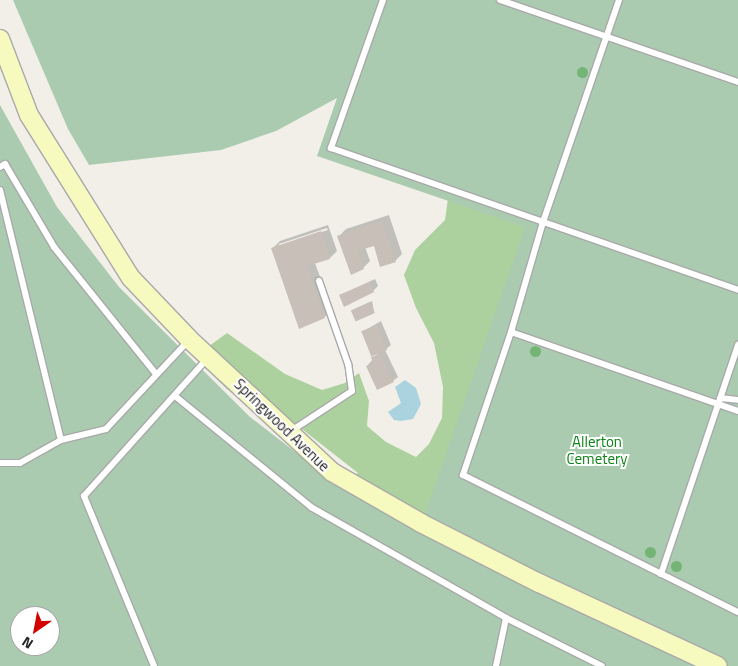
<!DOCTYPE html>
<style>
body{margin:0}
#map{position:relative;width:738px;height:666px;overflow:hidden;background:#f2efe9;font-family:"Titillium Web",sans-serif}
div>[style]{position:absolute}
.forest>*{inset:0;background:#add19e}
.cemetery>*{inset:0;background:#aacbaf}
.water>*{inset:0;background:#aad3df}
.shadow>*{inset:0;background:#0003}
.building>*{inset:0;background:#c7bfb8;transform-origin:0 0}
.roads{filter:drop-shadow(1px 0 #a9a9a9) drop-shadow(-1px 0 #a9a9a9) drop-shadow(0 1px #a9a9a9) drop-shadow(0 -1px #a9a9a9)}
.lane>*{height:6px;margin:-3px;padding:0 3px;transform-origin:3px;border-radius:3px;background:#fff}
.secondary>*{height:18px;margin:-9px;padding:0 9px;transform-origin:9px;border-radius:9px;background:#f7fabf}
.trees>*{width:11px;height:11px;margin:-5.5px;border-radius:50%;background:#74b475}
span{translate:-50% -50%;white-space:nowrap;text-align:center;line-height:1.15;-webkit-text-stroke:4px #fff;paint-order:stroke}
.street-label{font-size:15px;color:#222}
.park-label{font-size:15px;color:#0c8416}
.north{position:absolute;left:10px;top:606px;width:50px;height:50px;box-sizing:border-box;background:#fff;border:1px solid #a7a7a7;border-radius:50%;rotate:213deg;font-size:14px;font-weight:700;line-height:20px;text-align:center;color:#222}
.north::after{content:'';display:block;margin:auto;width:18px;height:22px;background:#d40000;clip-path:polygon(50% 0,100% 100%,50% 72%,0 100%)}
</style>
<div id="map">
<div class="forest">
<i style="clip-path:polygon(450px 184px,518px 187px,738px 666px,630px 666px,339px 481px,358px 473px,284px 415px,227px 389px,194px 357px,227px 333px,285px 374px,322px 390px,345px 383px,359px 373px,369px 401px,367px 426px,386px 442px,416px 457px,429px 444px,442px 418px,443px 387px,434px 343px,416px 308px,404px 275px,415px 250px,445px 220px)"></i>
</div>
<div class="cemetery">
<i style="clip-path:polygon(13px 0,738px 0,738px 666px,731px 666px,542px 580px,423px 520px,525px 227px,317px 156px,337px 98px,276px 131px,221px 150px,89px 165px,68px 129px)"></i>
<i style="clip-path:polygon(evenodd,0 105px,57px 207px,119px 287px,250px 417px,329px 478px,702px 666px,0 666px,0 105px,20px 616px,50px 616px,50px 646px,20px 646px,20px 616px)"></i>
</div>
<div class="water">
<i style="clip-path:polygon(405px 380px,416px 388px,421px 404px,413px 419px,401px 421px,394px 420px,388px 412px,401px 403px,395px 387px)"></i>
</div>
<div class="shadow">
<i style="clip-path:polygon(389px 215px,402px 254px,395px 261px,374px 245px,365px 247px,370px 261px,363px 268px,339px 236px,346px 229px)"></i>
<i style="clip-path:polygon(evenodd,328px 225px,337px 251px,330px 258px,315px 263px,332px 310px,325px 317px,273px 248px,280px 241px,328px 225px,327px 228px,328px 230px,279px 246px,279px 244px,327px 228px)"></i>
<i style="clip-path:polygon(375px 279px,378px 286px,373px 291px,340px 295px)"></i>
<i style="clip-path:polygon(372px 301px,374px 312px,353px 311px,355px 309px)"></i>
<i style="clip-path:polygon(381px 321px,391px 345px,385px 350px,398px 377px,393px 381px,367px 366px,379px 352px,362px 332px)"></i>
</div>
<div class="building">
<i style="clip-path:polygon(382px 221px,396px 262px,380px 267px,374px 246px,357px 251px,364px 269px,351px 275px,337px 236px)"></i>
<i style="clip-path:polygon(321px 231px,330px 259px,307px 266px,325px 318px,299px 329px,271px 248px)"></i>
<i style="clip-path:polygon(370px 282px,374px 292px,344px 307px,339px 295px)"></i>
<i style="left:370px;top:302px;width:12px;height:21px;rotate:66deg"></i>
<i style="left:377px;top:325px;width:27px;height:17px;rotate:68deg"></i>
<i style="clip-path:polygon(380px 354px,394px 382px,377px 390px,366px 366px,373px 363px,371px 357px)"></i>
</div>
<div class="roads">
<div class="lane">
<i style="left:383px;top:0;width:157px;rotate:109.4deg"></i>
<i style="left:331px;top:148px;width:431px;rotate:19.2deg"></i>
<i style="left:500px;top:0;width:252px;rotate:19deg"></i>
<i style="left:619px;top:0;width:235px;rotate:108.9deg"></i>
<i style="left:543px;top:222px;width:115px;rotate:106.2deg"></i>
<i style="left:511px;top:332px;width:151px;rotate:108.6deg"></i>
<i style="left:463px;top:475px;width:307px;rotate:26.5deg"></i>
<i style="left:0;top:167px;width:6px;rotate:-31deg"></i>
<i style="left:5px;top:164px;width:96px;rotate:59.4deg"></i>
<i style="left:54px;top:247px;width:163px;rotate:51.2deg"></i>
<i style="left:0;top:190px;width:257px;rotate:76.3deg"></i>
<i style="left:511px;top:332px;width:240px;rotate:19.2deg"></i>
<i style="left:175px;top:396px;width:176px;rotate:39.2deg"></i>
<i style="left:311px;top:507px;width:224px;rotate:29.6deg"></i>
<i style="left:506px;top:618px;width:107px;rotate:26.6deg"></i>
<i style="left:720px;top:398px;width:18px;rotate:6deg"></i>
<i style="left:291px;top:431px;width:73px;rotate:-33.3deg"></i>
<i style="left:352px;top:391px;width:27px;rotate:-98deg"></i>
<i style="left:348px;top:364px;width:88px;rotate:-109.3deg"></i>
<i style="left:0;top:463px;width:20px"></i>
<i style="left:20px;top:463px;width:47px;rotate:-29.3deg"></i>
<i style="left:61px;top:440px;width:46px;rotate:-13.7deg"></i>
<i style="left:106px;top:429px;width:120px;rotate:-47deg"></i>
<i style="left:661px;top:574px;width:242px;rotate:-71.4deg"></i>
<i style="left:154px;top:666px;width:184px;rotate:-112.4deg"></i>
<i style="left:84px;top:496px;width:186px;rotate:-48.1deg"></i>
<i style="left:496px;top:666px;width:49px;rotate:-78.2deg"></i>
</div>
<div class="secondary">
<i style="left:0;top:39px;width:81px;rotate:69.1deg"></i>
<i style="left:29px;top:115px;width:192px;rotate:58deg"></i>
<i style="left:131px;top:278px;width:84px;rotate:46.4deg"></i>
<i style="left:189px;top:339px;width:195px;rotate:42.9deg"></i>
<i style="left:332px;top:472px;width:103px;rotate:29.8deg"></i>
<i style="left:421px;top:523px;width:132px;rotate:27deg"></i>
<i style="left:539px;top:583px;width:197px;rotate:24.9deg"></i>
</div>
</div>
<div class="trees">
<i style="left:582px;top:72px"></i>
<i style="left:535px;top:351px"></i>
<i style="left:650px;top:552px"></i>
<i style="left:676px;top:566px"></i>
</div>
<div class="street-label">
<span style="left:282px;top:425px;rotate:44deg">Springwood Avenue</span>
</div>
<div class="park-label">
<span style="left:597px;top:450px">Allerton<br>Cemetery</span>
</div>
<div class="north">N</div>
</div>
